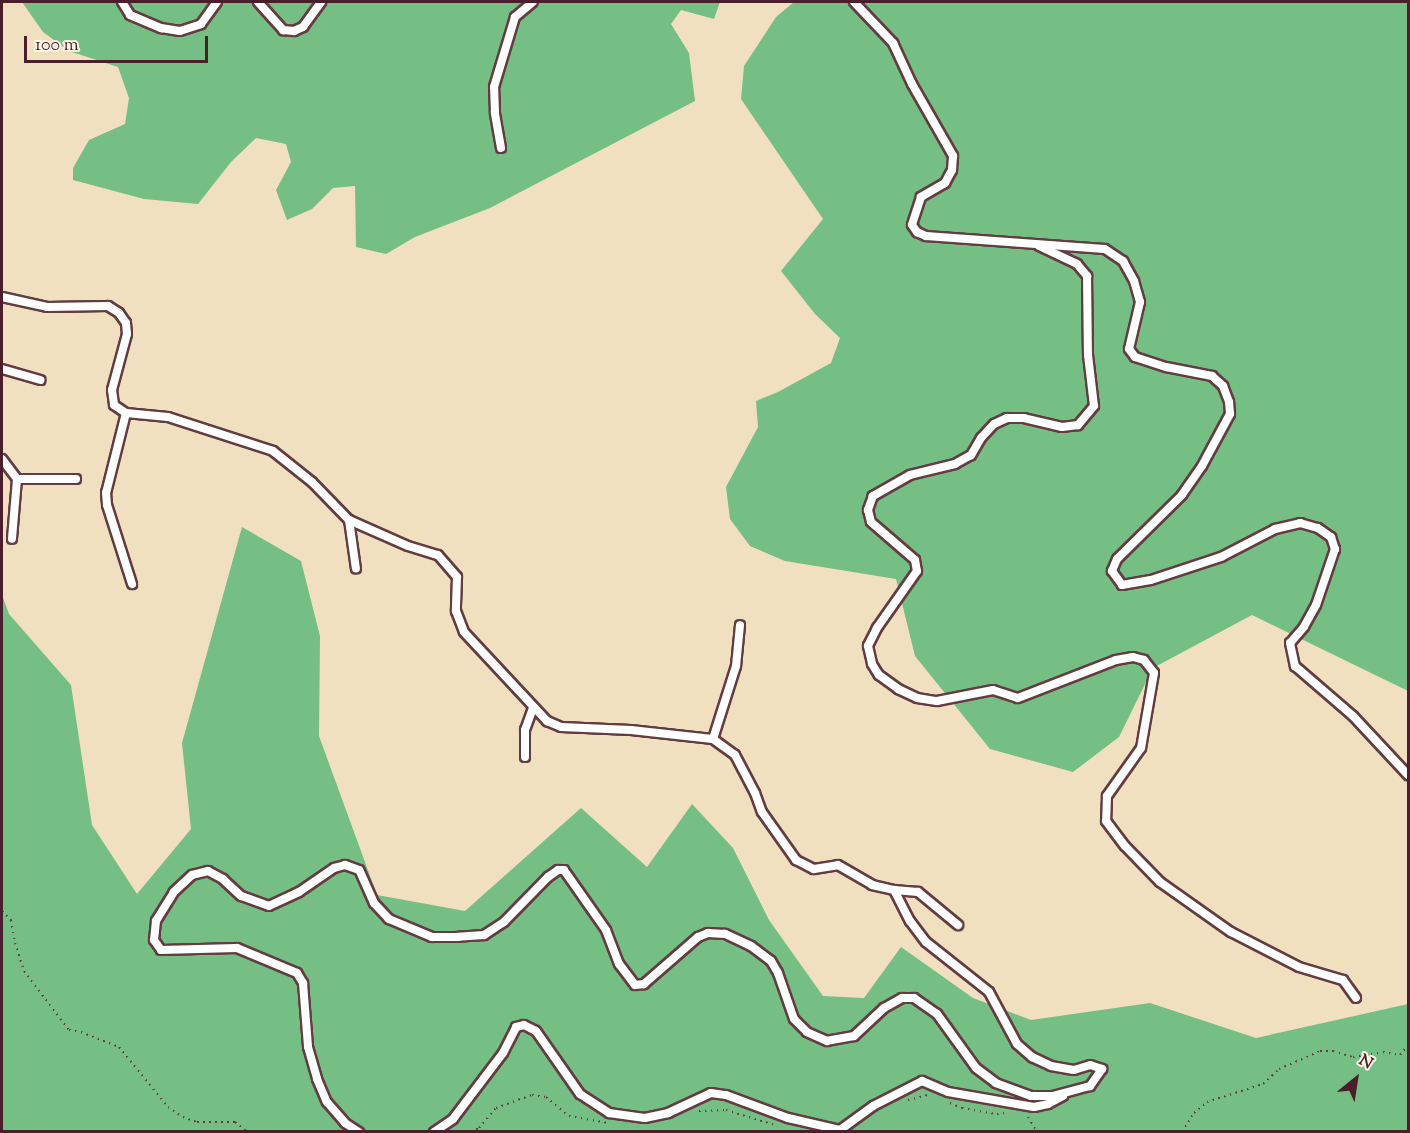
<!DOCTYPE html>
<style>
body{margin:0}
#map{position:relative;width:1410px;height:1133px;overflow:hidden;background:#f0e0c0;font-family:"Sorts Mill Goudy",serif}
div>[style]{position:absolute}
.forest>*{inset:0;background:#75be84}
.path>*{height:2px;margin-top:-1px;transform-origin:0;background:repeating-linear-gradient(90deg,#633c41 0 1.5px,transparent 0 6px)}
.roads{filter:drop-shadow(2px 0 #633c41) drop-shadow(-2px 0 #633c41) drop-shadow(0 2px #633c41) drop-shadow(0 -2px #633c41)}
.service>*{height:8px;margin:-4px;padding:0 4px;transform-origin:4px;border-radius:4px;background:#fff}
span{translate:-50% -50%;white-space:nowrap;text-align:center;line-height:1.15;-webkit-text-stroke:4.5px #fcf5e5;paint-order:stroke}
.frame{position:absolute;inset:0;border:3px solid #4a1f2b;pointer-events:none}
.north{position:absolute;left:1326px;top:1049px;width:60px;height:60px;-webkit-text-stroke:4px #fcf5e5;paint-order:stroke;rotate:30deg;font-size:16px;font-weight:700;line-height:24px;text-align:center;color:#4a1f2b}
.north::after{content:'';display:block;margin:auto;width:21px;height:27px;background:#4a1f2b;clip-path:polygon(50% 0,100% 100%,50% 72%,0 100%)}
.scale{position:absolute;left:24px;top:36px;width:184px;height:27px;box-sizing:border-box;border:3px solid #4a1f2b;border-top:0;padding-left:8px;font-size:18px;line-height:21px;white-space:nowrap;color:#4a1f2b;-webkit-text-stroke:4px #fcf5e5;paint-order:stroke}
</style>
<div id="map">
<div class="forest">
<i style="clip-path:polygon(22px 2px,720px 2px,714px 19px,681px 10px,671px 24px,689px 53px,695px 101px,490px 208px,415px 237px,386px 254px,356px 247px,355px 186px,333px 188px,312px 209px,287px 220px,276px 190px,291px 162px,286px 144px,256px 138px,231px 162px,198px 204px,144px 199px,73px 180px,73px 168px,89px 140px,125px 124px,129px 98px,118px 67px,69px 51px,43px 32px)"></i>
<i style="clip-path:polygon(794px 2px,1408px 2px,1408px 691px,1252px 615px,1153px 668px,1119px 737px,1073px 772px,990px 749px,915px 656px,896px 579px,785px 561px,750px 546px,730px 519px,726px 487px,758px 427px,756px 401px,778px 392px,831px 363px,840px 338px,815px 314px,781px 271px,823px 219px,741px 99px,744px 66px,776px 17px)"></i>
<i style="clip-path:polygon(242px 527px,301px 561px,320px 636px,319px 736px,377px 895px,465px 911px,581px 808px,647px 867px,692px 804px,733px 848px,769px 920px,823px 996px,864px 998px,901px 947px,973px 998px,1031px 1020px,1150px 1003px,1256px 1038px,1408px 1004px,1408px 1131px,2px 1131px,2px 595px,9px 614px,71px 685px,92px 825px,137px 894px,191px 829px,182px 743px)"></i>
</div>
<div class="path">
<i style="left:2px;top:911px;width:13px;rotate:45deg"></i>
<i style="left:11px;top:920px;width:23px;rotate:80deg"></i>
<i style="left:15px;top:943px;width:29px;rotate:72deg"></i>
<i style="left:24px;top:971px;width:74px;rotate:52.7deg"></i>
<i style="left:69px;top:1030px;width:12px;rotate:9deg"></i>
<i style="left:81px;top:1032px;width:41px;rotate:21.5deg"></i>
<i style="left:119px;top:1047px;width:77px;rotate:50.8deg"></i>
<i style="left:168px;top:1107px;width:18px;rotate:34deg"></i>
<i style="left:183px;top:1117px;width:15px;rotate:20deg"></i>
<i style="left:197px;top:1122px;width:38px"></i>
<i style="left:235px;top:1122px;width:16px;rotate:38deg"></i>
<i style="left:908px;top:1100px;width:21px;rotate:-14deg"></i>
<i style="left:950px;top:1103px;width:13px;rotate:23deg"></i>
<i style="left:962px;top:1108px;width:36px;rotate:10deg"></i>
<i style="left:997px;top:1114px;width:8px;rotate:-7deg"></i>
<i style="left:699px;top:1111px;width:27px;rotate:-2deg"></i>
<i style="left:726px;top:1110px;width:54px;rotate:17.1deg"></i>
<i style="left:1028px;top:1117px;width:17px;rotate:59deg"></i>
<i style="left:471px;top:1132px;width:9px;rotate:-27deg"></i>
<i style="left:479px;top:1128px;width:26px;rotate:-50deg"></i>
<i style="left:496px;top:1108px;width:38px;rotate:-20deg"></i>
<i style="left:532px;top:1095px;width:14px;rotate:8deg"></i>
<i style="left:546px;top:1097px;width:30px;rotate:40deg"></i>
<i style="left:569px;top:1116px;width:39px;rotate:10deg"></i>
<i style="left:1182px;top:1132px;width:22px;rotate:-58deg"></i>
<i style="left:1194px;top:1113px;width:17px;rotate:-40deg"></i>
<i style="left:1207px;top:1102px;width:59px;rotate:-17.8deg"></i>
<i style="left:1263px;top:1084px;width:22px;rotate:-43deg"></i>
<i style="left:1279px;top:1069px;width:45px;rotate:-23.7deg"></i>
<i style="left:1320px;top:1051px;width:13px"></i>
<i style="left:1333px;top:1051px;width:21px;rotate:17deg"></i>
<i style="left:1353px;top:1057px;width:30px;rotate:-9deg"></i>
<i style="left:1383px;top:1052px;width:17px;rotate:10deg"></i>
<i style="left:1400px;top:1055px;width:13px;rotate:-51deg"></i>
</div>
<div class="roads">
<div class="service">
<i style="left:122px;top:2px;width:15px;rotate:58deg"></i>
<i style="left:130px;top:15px;width:34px;rotate:23deg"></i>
<i style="left:161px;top:28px;width:19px;rotate:9deg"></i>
<i style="left:180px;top:31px;width:22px;rotate:-18deg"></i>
<i style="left:201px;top:24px;width:27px;rotate:-54deg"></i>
<i style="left:258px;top:2px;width:38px;rotate:48deg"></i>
<i style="left:283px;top:30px;width:11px;rotate:5deg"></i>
<i style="left:294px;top:31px;width:10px;rotate:-24deg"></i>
<i style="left:303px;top:27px;width:31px;rotate:-54deg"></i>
<i style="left:854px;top:2px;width:57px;rotate:46.4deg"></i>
<i style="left:893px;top:43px;width:45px;rotate:65.1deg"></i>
<i style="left:912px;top:84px;width:83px;rotate:60.3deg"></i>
<i style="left:953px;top:156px;width:14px;rotate:94deg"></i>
<i style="left:952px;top:170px;width:15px;rotate:118deg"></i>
<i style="left:945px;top:183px;width:28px;rotate:150deg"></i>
<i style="left:921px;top:197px;width:29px;rotate:108deg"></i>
<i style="left:912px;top:225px;width:9px;rotate:54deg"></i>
<i style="left:917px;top:232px;width:10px;rotate:24deg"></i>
<i style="left:926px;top:236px;width:179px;rotate:4.2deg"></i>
<i style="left:1105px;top:249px;width:22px;rotate:34deg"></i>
<i style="left:1123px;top:261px;width:23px;rotate:61deg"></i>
<i style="left:1134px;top:281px;width:22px;rotate:74deg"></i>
<i style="left:1140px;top:302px;width:48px;rotate:103.2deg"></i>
<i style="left:1129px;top:349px;width:10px;rotate:53deg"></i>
<i style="left:1135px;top:357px;width:33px;rotate:18deg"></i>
<i style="left:1166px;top:367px;width:47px;rotate:11.1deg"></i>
<i style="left:1212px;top:376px;width:15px;rotate:42deg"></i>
<i style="left:1223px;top:386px;width:17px;rotate:69deg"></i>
<i style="left:1229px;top:402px;width:12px;rotate:85deg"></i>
<i style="left:1230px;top:414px;width:59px;rotate:118.3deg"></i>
<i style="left:1202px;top:466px;width:35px;rotate:125deg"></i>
<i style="left:1182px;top:495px;width:91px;rotate:135.4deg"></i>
<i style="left:1117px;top:559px;width:13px;rotate:113deg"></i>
<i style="left:1112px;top:571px;width:17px;rotate:54deg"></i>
<i style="left:1122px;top:585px;width:29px;rotate:-10deg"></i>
<i style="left:1151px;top:580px;width:74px;rotate:-18.2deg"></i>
<i style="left:1221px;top:557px;width:61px;rotate:-27.4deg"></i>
<i style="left:1275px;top:529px;width:26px;rotate:-13deg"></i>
<i style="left:1300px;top:523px;width:19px;rotate:16deg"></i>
<i style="left:1318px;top:528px;width:16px;rotate:35deg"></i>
<i style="left:1331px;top:537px;width:13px;rotate:72deg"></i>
<i style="left:1335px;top:549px;width:59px;rotate:108.7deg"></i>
<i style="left:1316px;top:605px;width:25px;rotate:119deg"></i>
<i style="left:1304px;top:627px;width:21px;rotate:131deg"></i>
<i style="left:1290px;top:643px;width:24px;rotate:78deg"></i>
<i style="left:1295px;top:666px;width:77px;rotate:40.8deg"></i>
<i style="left:1353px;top:716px;width:81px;rotate:47deg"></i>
<i style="left:501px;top:148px;width:36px;rotate:-100deg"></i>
<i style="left:495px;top:113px;width:26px;rotate:-92deg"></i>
<i style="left:494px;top:87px;width:73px;rotate:-73.3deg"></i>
<i style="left:515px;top:17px;width:23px;rotate:-40deg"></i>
<i style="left:1039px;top:246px;width:42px;rotate:25.3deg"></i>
<i style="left:1077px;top:264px;width:16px;rotate:50deg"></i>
<i style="left:1087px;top:276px;width:79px;rotate:89.3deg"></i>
<i style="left:1088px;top:355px;width:51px;rotate:83.3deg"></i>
<i style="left:1094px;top:406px;width:25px;rotate:130deg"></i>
<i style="left:1078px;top:425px;width:16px;rotate:173deg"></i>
<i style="left:1062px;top:427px;width:39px;rotate:-167deg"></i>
<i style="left:1024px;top:418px;width:17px;rotate:180deg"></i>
<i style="left:1007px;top:418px;width:14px;rotate:155deg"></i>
<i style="left:994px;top:424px;width:19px;rotate:133deg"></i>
<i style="left:981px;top:438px;width:20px;rotate:120deg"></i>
<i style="left:971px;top:455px;width:18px;rotate:151deg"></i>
<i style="left:955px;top:464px;width:46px;rotate:166.3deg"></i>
<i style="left:910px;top:475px;width:43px;rotate:150.4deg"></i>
<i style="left:873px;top:496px;width:15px;rotate:110deg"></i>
<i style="left:868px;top:510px;width:12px;rotate:76deg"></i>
<i style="left:871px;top:522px;width:58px;rotate:40.8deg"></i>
<i style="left:915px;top:560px;width:11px;rotate:80deg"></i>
<i style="left:917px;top:571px;width:70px;rotate:125.1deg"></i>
<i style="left:877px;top:628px;width:20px;rotate:117deg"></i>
<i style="left:868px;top:646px;width:18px;rotate:77deg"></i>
<i style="left:872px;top:664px;width:13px;rotate:58deg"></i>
<i style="left:879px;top:675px;width:24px;rotate:36deg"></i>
<i style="left:898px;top:689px;width:21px;rotate:25deg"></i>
<i style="left:917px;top:698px;width:20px;rotate:9deg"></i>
<i style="left:937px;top:701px;width:57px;rotate:-11.1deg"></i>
<i style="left:993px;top:690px;width:26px;rotate:18deg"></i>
<i style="left:1018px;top:698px;width:105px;rotate:-21.2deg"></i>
<i style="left:1116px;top:660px;width:17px;rotate:-10deg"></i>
<i style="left:1133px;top:657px;width:11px;rotate:15deg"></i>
<i style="left:1144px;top:660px;width:16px;rotate:52deg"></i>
<i style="left:1154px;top:673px;width:76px;rotate:99.8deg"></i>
<i style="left:1141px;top:748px;width:59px;rotate:125.3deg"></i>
<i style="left:1107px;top:796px;width:25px;rotate:92deg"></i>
<i style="left:1106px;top:821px;width:31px;rotate:53deg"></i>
<i style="left:1125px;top:846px;width:50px;rotate:45.8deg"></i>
<i style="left:1160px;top:882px;width:87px;rotate:35.2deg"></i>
<i style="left:1231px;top:932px;width:76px;rotate:27.2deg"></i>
<i style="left:1299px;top:967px;width:46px;rotate:16.5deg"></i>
<i style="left:1343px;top:980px;width:22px;rotate:54deg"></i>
<i style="left:2px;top:297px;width:46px;rotate:12.5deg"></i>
<i style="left:47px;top:307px;width:61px;rotate:-0.9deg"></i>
<i style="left:108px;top:306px;width:13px;rotate:32deg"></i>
<i style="left:119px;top:313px;width:12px;rotate:55deg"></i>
<i style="left:126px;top:323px;width:11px;rotate:85deg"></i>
<i style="left:127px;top:334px;width:58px;rotate:105deg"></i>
<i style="left:112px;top:390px;width:15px;rotate:82deg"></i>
<i style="left:114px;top:405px;width:14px;rotate:34deg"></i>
<i style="left:126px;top:413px;width:42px;rotate:5.4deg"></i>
<i style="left:168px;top:417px;width:110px;rotate:17.9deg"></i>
<i style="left:273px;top:451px;width:50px;rotate:38.5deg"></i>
<i style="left:312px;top:482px;width:53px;rotate:45.8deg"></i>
<i style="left:349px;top:520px;width:49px;rotate:81.9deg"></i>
<i style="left:2px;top:369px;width:40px;rotate:16deg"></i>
<i style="left:126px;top:413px;width:82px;rotate:104deg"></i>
<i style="left:106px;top:493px;width:12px;rotate:85deg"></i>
<i style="left:107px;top:505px;width:83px;rotate:72.4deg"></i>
<i style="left:2px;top:459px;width:25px;rotate:53deg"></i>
<i style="left:17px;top:479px;width:60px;rotate:94.8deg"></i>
<i style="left:17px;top:479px;width:59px"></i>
<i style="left:349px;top:520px;width:64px;rotate:23.8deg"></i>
<i style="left:408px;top:546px;width:31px;rotate:17deg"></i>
<i style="left:438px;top:555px;width:29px;rotate:49deg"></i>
<i style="left:457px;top:577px;width:34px;rotate:92deg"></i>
<i style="left:456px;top:611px;width:22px;rotate:69deg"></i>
<i style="left:464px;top:632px;width:122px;rotate:47deg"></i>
<i style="left:547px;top:721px;width:15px;rotate:23deg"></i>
<i style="left:561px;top:727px;width:70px;rotate:2.5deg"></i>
<i style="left:631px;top:730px;width:82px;rotate:6.3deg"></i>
<i style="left:713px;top:739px;width:27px;rotate:36deg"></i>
<i style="left:735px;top:755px;width:43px;rotate:62.2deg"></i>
<i style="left:755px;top:793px;width:20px;rotate:70deg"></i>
<i style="left:762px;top:812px;width:59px;rotate:54.7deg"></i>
<i style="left:796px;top:860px;width:20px;rotate:27deg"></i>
<i style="left:814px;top:869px;width:24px;rotate:-9deg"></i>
<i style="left:838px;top:865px;width:39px;rotate:30deg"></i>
<i style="left:872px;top:885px;width:23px;rotate:13deg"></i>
<i style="left:894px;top:890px;width:35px;rotate:63deg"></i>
<i style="left:910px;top:921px;width:26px;rotate:53deg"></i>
<i style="left:926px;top:942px;width:80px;rotate:38.4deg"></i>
<i style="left:989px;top:992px;width:59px;rotate:61.7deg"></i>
<i style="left:1017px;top:1044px;width:20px;rotate:41deg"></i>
<i style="left:1032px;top:1057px;width:21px;rotate:25deg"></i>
<i style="left:1051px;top:1066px;width:23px;rotate:10deg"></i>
<i style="left:1074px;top:1070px;width:17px;rotate:-17deg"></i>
<i style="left:1090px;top:1065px;width:13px;rotate:18deg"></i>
<i style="left:1102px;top:1069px;width:21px;rotate:125deg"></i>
<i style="left:1090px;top:1086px;width:39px;rotate:165deg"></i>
<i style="left:1052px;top:1096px;width:21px;rotate:180deg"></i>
<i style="left:1031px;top:1096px;width:37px;rotate:-160deg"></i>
<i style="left:996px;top:1083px;width:25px;rotate:-143deg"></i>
<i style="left:976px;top:1068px;width:67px;rotate:-125.8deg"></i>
<i style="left:937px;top:1014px;width:28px;rotate:-145deg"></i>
<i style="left:914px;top:998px;width:12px;rotate:180deg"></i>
<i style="left:902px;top:998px;width:21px;rotate:151deg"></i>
<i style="left:884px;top:1008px;width:41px;rotate:137deg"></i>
<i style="left:854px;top:1036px;width:27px;rotate:170deg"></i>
<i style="left:827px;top:1041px;width:22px;rotate:-156deg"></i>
<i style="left:807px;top:1032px;width:18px;rotate:-135deg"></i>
<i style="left:794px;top:1019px;width:49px;rotate:-109.2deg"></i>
<i style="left:778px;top:973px;width:14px;rotate:-120deg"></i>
<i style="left:771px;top:961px;width:25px;rotate:-143deg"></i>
<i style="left:751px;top:946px;width:29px;rotate:-155deg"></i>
<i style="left:725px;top:934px;width:17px;rotate:-177deg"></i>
<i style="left:708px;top:933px;width:11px;rotate:158deg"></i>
<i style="left:698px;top:937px;width:72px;rotate:139deg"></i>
<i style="left:644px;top:984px;width:9px;rotate:174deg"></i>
<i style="left:635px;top:985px;width:26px;rotate:-127deg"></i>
<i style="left:619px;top:964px;width:36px;rotate:-111deg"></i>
<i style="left:606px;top:930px;width:73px;rotate:-125deg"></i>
<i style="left:564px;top:870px;width:6px;rotate:180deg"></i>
<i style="left:558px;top:870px;width:12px;rotate:145deg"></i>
<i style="left:548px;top:877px;width:63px;rotate:134.4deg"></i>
<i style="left:504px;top:922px;width:24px;rotate:147deg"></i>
<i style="left:484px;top:935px;width:26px;rotate:176deg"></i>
<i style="left:458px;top:937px;width:26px;rotate:180deg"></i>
<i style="left:432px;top:937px;width:47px;rotate:-157.3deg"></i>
<i style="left:389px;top:919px;width:22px;rotate:-133deg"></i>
<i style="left:374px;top:903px;width:36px;rotate:-114deg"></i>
<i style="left:359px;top:870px;width:15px;rotate:-160deg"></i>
<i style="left:345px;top:865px;width:11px;rotate:165deg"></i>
<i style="left:334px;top:868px;width:42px;rotate:145.6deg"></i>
<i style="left:299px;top:892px;width:33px;rotate:155deg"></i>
<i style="left:269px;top:906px;width:30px;rotate:-160deg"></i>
<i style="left:241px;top:896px;width:25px;rotate:-137deg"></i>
<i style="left:223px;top:879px;width:17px;rotate:-152deg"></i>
<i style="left:208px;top:871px;width:16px;rotate:166deg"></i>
<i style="left:192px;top:875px;width:25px;rotate:137deg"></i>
<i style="left:174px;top:892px;width:34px;rotate:122deg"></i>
<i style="left:156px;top:921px;width:19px;rotate:96deg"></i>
<i style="left:154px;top:940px;width:12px;rotate:55deg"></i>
<i style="left:161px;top:950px;width:76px;rotate:-1.5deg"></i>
<i style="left:237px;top:948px;width:65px;rotate:22.6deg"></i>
<i style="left:297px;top:973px;width:12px;rotate:59deg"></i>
<i style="left:303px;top:983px;width:64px;rotate:85.5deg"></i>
<i style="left:308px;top:1047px;width:33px;rotate:74deg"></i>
<i style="left:317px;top:1079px;width:25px;rotate:67deg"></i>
<i style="left:327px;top:1102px;width:28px;rotate:49deg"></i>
<i style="left:345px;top:1123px;width:17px;rotate:33deg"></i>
<i style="left:713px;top:739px;width:77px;rotate:-72.5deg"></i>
<i style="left:736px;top:666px;width:41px;rotate:-84.4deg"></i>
<i style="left:525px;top:757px;width:27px;rotate:-90deg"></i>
<i style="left:525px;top:730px;width:23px;rotate:-70deg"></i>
<i style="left:894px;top:890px;width:24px;rotate:5deg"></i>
<i style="left:918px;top:892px;width:52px;rotate:39.5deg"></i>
<i style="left:434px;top:1132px;width:23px;rotate:-34deg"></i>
<i style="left:453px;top:1119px;width:83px;rotate:-52.9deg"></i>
<i style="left:503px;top:1053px;width:29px;rotate:-63deg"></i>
<i style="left:516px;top:1027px;width:8px;rotate:-14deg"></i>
<i style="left:524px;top:1025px;width:13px;rotate:27deg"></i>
<i style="left:536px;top:1031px;width:77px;rotate:55.1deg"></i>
<i style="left:580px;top:1094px;width:35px;rotate:33deg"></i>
<i style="left:609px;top:1113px;width:36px;rotate:8deg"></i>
<i style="left:645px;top:1118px;width:24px;rotate:-12deg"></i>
<i style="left:668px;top:1113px;width:47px;rotate:-24.9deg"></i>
<i style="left:711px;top:1093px;width:15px;rotate:8deg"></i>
<i style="left:726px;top:1095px;width:66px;rotate:20.4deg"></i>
<i style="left:788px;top:1118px;width:53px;rotate:13deg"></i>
<i style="left:840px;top:1130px;width:41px;rotate:-36deg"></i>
<i style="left:873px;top:1106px;width:55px;rotate:-27deg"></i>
<i style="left:922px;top:1081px;width:28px;rotate:23deg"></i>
<i style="left:948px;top:1092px;width:87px;rotate:9.9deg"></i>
<i style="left:1034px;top:1107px;width:14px;rotate:-12deg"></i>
<i style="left:1048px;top:1104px;width:17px;rotate:-28deg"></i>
</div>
</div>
<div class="frame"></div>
<div class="north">N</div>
<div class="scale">100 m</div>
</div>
